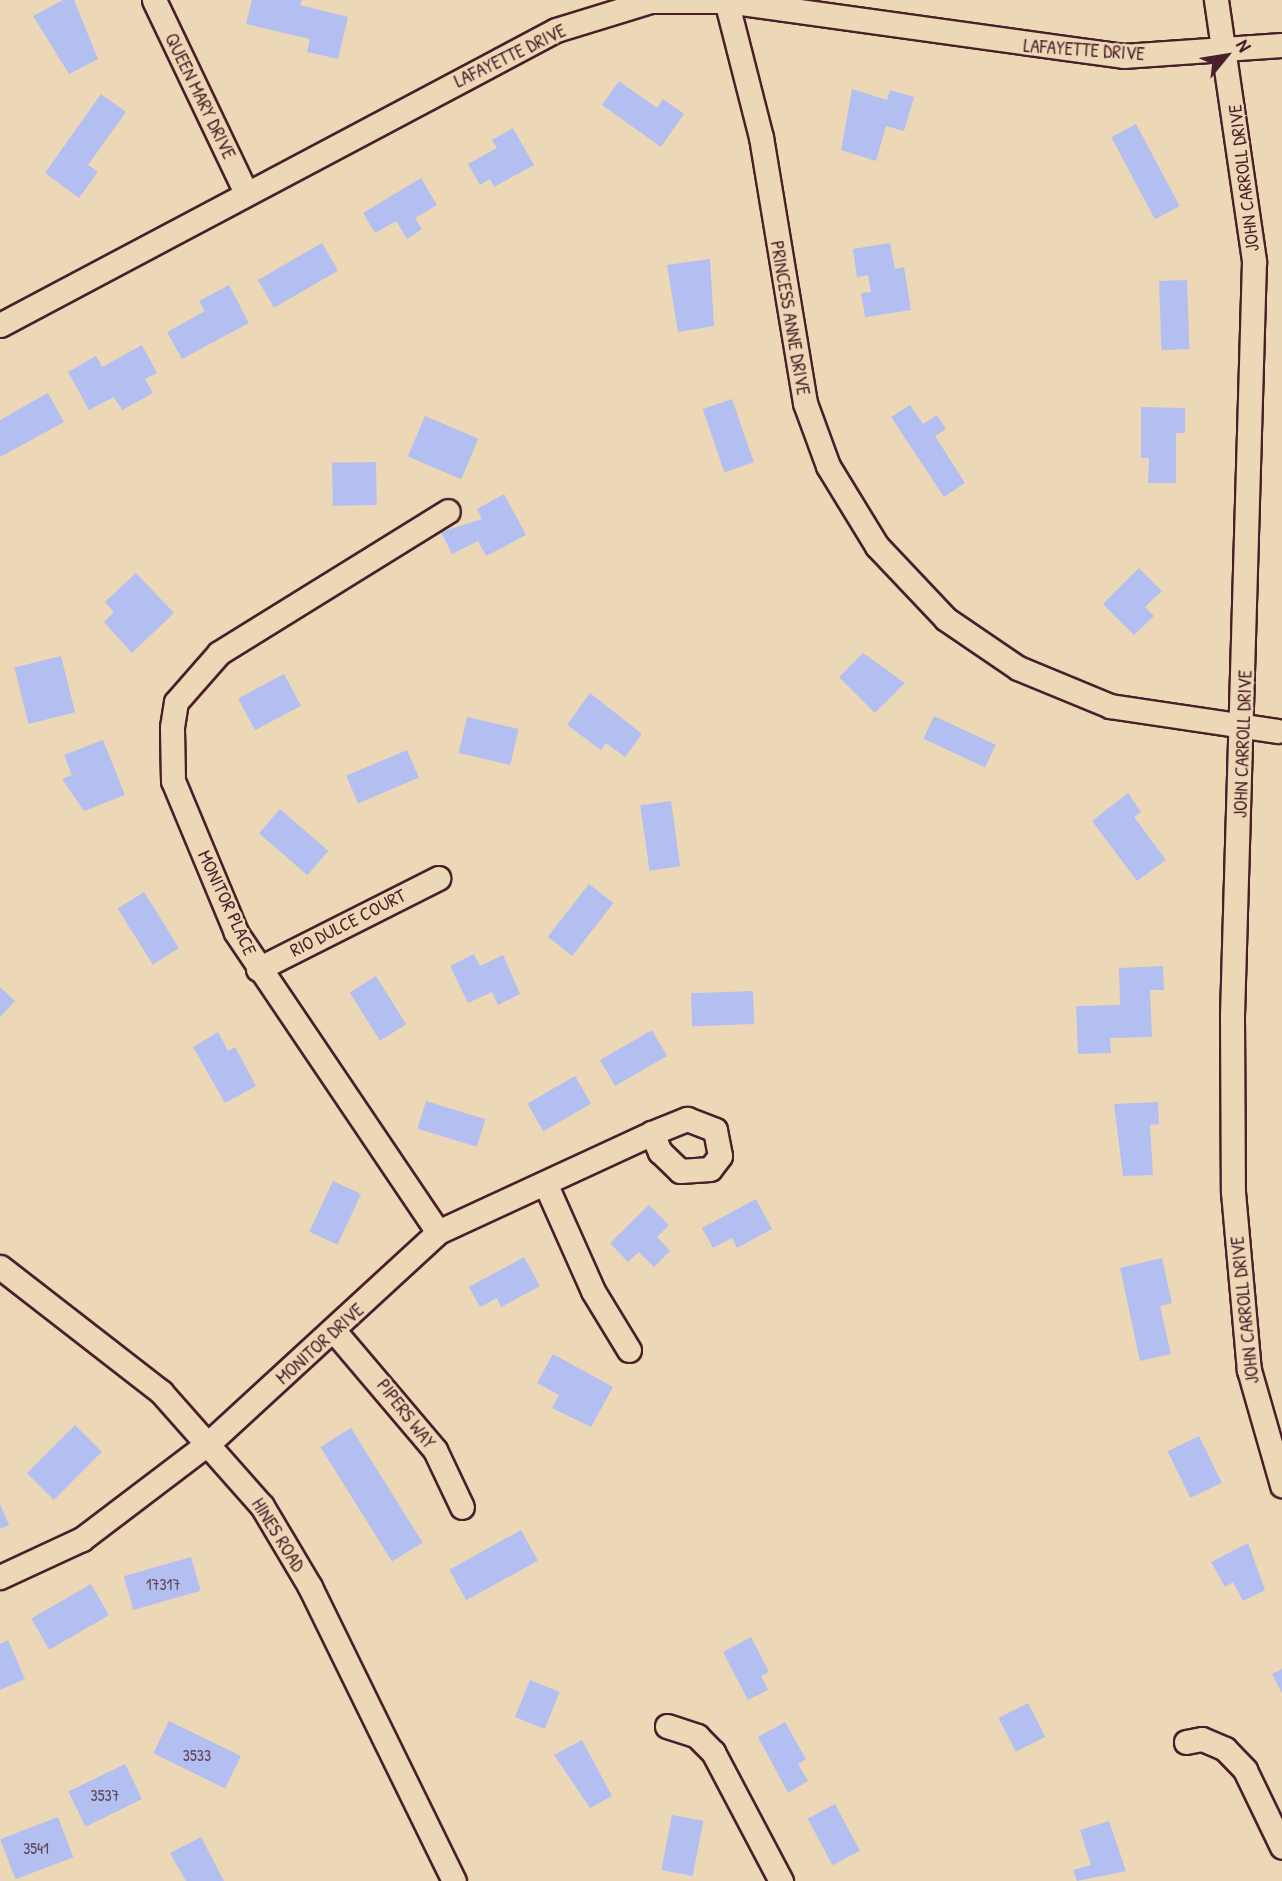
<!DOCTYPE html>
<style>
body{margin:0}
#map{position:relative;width:1282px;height:1881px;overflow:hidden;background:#ecd8b6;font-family:"Patrick Hand",sans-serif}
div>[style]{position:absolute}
.building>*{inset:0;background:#b3bff0;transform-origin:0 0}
.roads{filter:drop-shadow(2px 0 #4a1f2b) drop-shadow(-2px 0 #4a1f2b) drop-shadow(0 2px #4a1f2b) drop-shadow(0 -2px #4a1f2b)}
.minor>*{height:23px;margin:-11.5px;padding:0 11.5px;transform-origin:11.5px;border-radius:11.5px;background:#ecd8b6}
span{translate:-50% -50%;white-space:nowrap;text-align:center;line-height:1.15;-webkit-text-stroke:5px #ecd8b6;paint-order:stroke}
.number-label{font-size:16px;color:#64475c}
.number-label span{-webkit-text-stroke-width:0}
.street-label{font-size:19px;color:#4a1f2b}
.north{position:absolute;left:1191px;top:21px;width:70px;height:70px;-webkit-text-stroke:5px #ecd8b6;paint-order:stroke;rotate:60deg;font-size:19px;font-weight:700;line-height:28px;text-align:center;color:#4a1f2b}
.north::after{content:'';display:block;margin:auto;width:24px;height:32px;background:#4a1f2b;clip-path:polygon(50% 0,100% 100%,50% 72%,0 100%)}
</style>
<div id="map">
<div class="building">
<i style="clip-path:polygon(63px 0,74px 0,98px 59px,69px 74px,33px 16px)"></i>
<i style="clip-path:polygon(252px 0,302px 0,300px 5px,348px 17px,338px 59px,307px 52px,310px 39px,246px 24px)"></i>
<i style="clip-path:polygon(619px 81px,657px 108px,663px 99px,684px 114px,661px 147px,602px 105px)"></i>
<i style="clip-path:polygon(852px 89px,887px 100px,890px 90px,914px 97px,904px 131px,886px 126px,876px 161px,841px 150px)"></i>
<i style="clip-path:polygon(101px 94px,126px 112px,88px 165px,98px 172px,79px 198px,45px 173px)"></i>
<i style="left:1136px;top:124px;width:93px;height:28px;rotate:62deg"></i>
<i style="clip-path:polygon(513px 128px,534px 165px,494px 187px,490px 179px,480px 185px,468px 164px,497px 148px,492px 140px)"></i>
<i style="clip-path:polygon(421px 178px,437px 205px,415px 218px,422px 229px,407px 239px,396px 221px,375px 233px,363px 213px)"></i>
<i style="left:322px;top:243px;width:32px;height:74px;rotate:60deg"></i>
<i style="clip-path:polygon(890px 243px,895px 269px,904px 267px,911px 310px,865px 317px,861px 293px,871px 292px,868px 275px,857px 277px,853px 249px)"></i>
<i style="clip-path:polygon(710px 259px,714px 326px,678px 332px,667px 265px)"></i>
<i style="left:1187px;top:280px;width:69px;height:28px;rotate:88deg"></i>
<i style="clip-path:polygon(229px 285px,249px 323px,182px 359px,167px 332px,205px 311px,199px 301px)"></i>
<i style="clip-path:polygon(142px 345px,157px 373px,145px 379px,153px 393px,122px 410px,114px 397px,89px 410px,68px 372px,96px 356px,102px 367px)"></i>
<i style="clip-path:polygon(48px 393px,64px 422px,0 457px,0 420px)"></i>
<i style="left:732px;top:399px;width:67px;height:31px;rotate:71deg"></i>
<i style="clip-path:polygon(910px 405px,923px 424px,937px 415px,946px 429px,935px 436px,965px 483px,944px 497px,891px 417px)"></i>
<i style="clip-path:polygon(1141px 407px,1185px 408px,1185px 433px,1176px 433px,1176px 483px,1148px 483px,1149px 458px,1141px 458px)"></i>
<i style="left:425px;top:416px;width:58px;height:44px;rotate:23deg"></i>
<i style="left:376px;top:462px;width:43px;height:44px;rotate:89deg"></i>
<i style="clip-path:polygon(504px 494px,526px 535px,486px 556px,478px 541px,452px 554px,441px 532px,482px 519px,477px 509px)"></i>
<i style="clip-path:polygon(1139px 568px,1162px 591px,1145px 607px,1154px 616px,1134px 635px,1103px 604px)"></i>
<i style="clip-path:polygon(136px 573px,174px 613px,132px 653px,104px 622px,114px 612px,105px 602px)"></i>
<i style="clip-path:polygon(863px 653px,905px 683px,875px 713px,839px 677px)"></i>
<i style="left:61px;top:656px;width:58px;height:48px;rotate:76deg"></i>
<i style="left:284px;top:674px;width:36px;height:52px;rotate:62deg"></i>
<i style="clip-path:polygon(590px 693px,642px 734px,625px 757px,606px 743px,601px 750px,567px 725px)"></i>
<i style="left:934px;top:716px;width:68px;height:25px;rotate:25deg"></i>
<i style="left:467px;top:717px;width:53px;height:37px;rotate:13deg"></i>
<i style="clip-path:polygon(103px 740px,125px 795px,84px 811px,62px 779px,72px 775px,64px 755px)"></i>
<i style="left:407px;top:750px;width:30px;height:66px;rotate:67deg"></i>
<i style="clip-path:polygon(1128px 793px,1141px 812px,1134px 817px,1166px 860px,1137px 881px,1092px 821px)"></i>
<i style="left:671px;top:801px;width:66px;height:31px;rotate:82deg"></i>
<i style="left:280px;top:809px;width:64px;height:32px;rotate:41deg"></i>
<i style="left:589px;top:884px;width:31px;height:67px;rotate:38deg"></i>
<i style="left:144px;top:892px;width:66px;height:31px;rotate:58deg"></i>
<i style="clip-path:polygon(474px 954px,480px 966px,503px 955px,520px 994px,498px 1005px,492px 992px,468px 1003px,450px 966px)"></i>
<i style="clip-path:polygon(1163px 966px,1164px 990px,1150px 990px,1152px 1037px,1110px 1038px,1111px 1053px,1078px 1054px,1076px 1006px,1120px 1005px,1119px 968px)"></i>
<i style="left:376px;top:976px;width:57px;height:31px;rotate:58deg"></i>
<i style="clip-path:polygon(0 987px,15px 1001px,0 1017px)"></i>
<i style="left:753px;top:991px;width:33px;height:62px;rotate:88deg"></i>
<i style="left:652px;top:1030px;width:30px;height:60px;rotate:60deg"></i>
<i style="clip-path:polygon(218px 1032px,228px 1051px,235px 1047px,256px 1086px,225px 1103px,193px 1047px)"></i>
<i style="left:575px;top:1076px;width:32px;height:55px;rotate:60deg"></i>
<i style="left:426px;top:1101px;width:62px;height:29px;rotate:17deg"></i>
<i style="clip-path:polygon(1158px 1102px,1159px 1124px,1150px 1125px,1153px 1175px,1123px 1176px,1114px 1104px)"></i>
<i style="left:333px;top:1181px;width:31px;height:56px;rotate:25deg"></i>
<i style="clip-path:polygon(756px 1199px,772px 1229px,737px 1248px,732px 1238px,713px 1248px,702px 1228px)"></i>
<i style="clip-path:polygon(649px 1205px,669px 1225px,657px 1237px,670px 1251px,654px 1267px,639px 1252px,628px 1262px,610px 1243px)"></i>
<i style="clip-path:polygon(524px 1257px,540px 1286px,501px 1307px,497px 1298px,480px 1307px,469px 1287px)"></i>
<i style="clip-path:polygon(1162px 1258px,1172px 1303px,1160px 1306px,1171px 1354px,1140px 1361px,1120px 1268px)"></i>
<i style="clip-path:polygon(553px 1354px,613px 1387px,591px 1427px,552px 1408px,559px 1395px,537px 1383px)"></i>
<i style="left:75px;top:1425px;width:38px;height:68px;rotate:45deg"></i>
<i style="left:351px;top:1428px;width:135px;height:36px;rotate:58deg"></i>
<i style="left:1199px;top:1436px;width:52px;height:35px;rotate:64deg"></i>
<i style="clip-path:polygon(0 1504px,9px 1525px,0 1529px)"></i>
<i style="left:521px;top:1530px;width:35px;height:82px;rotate:61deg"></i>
<i style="clip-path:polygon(1248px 1543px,1265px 1590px,1243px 1601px,1233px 1582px,1225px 1587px,1211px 1562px)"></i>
<i style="left:191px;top:1557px;width:35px;height:70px;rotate:74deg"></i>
<i style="left:91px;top:1584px;width:36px;height:69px;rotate:60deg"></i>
<i style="clip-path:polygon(751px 1637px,769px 1672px,761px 1676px,768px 1690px,748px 1700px,723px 1652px)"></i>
<i style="clip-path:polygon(8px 1640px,25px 1679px,0 1690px,0 1644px)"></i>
<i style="clip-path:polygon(1282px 1669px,1282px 1693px,1272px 1674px)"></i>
<i style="left:530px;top:1680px;width:32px;height:40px;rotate:22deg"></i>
<i style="left:1028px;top:1703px;width:38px;height:33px;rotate:63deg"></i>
<i style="left:169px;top:1721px;width:80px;height:36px;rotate:26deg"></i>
<i style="clip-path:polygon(785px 1722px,806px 1759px,798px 1764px,808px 1781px,788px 1793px,758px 1737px)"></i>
<i style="clip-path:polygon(582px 1740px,612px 1796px,590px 1808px,554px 1755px)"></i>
<i style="left:125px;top:1764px;width:39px;height:63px;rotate:64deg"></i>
<i style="left:835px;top:1804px;width:53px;height:31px;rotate:62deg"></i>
<i style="left:672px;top:1815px;width:32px;height:56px;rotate:11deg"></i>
<i style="left:58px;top:1817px;width:43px;height:62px;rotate:69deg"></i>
<i style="clip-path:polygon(1109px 1821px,1126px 1871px,1077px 1881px,1073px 1870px,1091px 1865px,1080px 1830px)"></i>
<i style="clip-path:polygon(201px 1837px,224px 1881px,186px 1881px,170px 1853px)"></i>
</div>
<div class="roads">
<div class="minor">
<i style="left:154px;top:0;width:214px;rotate:64.5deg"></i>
<i style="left:726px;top:0;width:141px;rotate:75.7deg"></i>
<i style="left:761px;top:137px;width:270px;rotate:80.6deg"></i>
<i style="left:805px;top:403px;width:67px;rotate:69.9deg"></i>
<i style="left:828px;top:466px;width:94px;rotate:58.5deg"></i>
<i style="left:877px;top:546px;width:100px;rotate:46.6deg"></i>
<i style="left:946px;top:619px;width:87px;rotate:34.2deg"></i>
<i style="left:1018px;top:668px;width:100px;rotate:22.4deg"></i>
<i style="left:1110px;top:706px;width:169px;rotate:8.5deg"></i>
<i style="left:1216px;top:0;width:264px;rotate:81.7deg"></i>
<i style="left:1254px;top:261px;width:755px;rotate:91.67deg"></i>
<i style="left:1232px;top:1016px;width:176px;rotate:89.7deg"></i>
<i style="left:1233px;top:1192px;width:179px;rotate:84.9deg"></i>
<i style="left:1249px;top:1370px;width:120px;rotate:74deg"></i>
<i style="left:0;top:325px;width:629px;rotate:-27.95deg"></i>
<i style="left:556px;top:30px;width:98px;rotate:-17.1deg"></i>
<i style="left:650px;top:1px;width:77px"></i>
<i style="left:727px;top:1px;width:400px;rotate:7.9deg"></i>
<i style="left:1123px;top:56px;width:159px;rotate:-4deg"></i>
<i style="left:258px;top:969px;width:202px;rotate:-26.8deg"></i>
<i style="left:545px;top:1183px;width:118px;rotate:66deg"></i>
<i style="left:593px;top:1291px;width:69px;rotate:58.6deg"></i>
<i style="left:438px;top:1232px;width:362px;rotate:-124deg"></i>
<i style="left:236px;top:932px;width:164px;rotate:-112.6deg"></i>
<i style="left:173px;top:781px;width:54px;rotate:-91.1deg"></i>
<i style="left:172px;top:727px;width:25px;rotate:-81deg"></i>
<i style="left:176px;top:702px;width:65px;rotate:-48.7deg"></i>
<i style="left:219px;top:653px;width:269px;rotate:-31.8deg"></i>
<i style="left:0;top:1267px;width:204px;rotate:37.8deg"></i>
<i style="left:161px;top:1392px;width:152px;rotate:48.5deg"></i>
<i style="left:262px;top:1506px;width:94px;rotate:59.3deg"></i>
<i style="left:310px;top:1587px;width:327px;rotate:63.9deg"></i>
<i style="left:335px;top:1332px;width:155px;rotate:49.7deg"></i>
<i style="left:435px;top:1450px;width:63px;rotate:64.7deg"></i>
<i style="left:0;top:1577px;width:90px;rotate:-24.9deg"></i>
<i style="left:82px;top:1539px;width:161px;rotate:-37.2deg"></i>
<i style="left:210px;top:1442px;width:310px;rotate:-42.6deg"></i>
<i style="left:438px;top:1232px;width:236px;rotate:-24.8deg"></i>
<i style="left:652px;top:1133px;width:38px;rotate:-22deg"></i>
<i style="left:687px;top:1119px;width:30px;rotate:21deg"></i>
<i style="left:715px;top:1130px;width:26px;rotate:79deg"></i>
<i style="left:720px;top:1156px;width:16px;rotate:128deg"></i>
<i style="left:710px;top:1169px;width:30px;rotate:176deg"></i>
<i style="left:680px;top:1171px;width:28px;rotate:-136deg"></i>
<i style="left:660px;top:1152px;width:21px;rotate:-113deg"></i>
<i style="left:667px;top:1726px;width:32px;rotate:18deg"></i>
<i style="left:697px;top:1736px;width:23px;rotate:45deg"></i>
<i style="left:713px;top:1752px;width:146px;rotate:62.2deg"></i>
<i style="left:1186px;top:1742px;width:16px;rotate:-11deg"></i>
<i style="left:1202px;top:1739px;width:25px;rotate:23deg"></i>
<i style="left:1225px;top:1749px;width:29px;rotate:46deg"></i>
<i style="left:1245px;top:1770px;width:85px;rotate:64.3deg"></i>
</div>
</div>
<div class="number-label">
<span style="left:163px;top:1584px">17317</span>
<span style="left:197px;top:1755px">3533</span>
<span style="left:105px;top:1795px">3537</span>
<span style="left:36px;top:1848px">3541</span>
</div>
<div class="street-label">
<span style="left:1084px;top:50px;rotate:4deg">LAFAYETTE DRIVE</span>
<span style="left:510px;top:56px;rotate:-26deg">LAFAYETTE DRIVE</span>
<span style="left:200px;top:96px;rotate:64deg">QUEEN MARY DRIVE</span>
<span style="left:1244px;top:178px;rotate:-97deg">JOHN CARROLL DRIVE</span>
<span style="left:790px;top:318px;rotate:80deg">PRINCESS ANNE DRIVE</span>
<span style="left:1243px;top:744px;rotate:-88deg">JOHN CARROLL DRIVE</span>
<span style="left:227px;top:903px;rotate:65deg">MONITOR PLACE</span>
<span style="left:348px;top:923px;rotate:-27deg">RIO DULCE COURT</span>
<span style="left:1245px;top:1310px;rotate:-96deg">JOHN CARROLL DRIVE</span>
<span style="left:320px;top:1344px;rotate:-42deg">MONITOR DRIVE</span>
<span style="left:406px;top:1414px;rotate:52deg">PIPERS WAY</span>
<span style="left:278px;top:1535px;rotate:58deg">HINES ROAD</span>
</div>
<div class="north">N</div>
</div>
